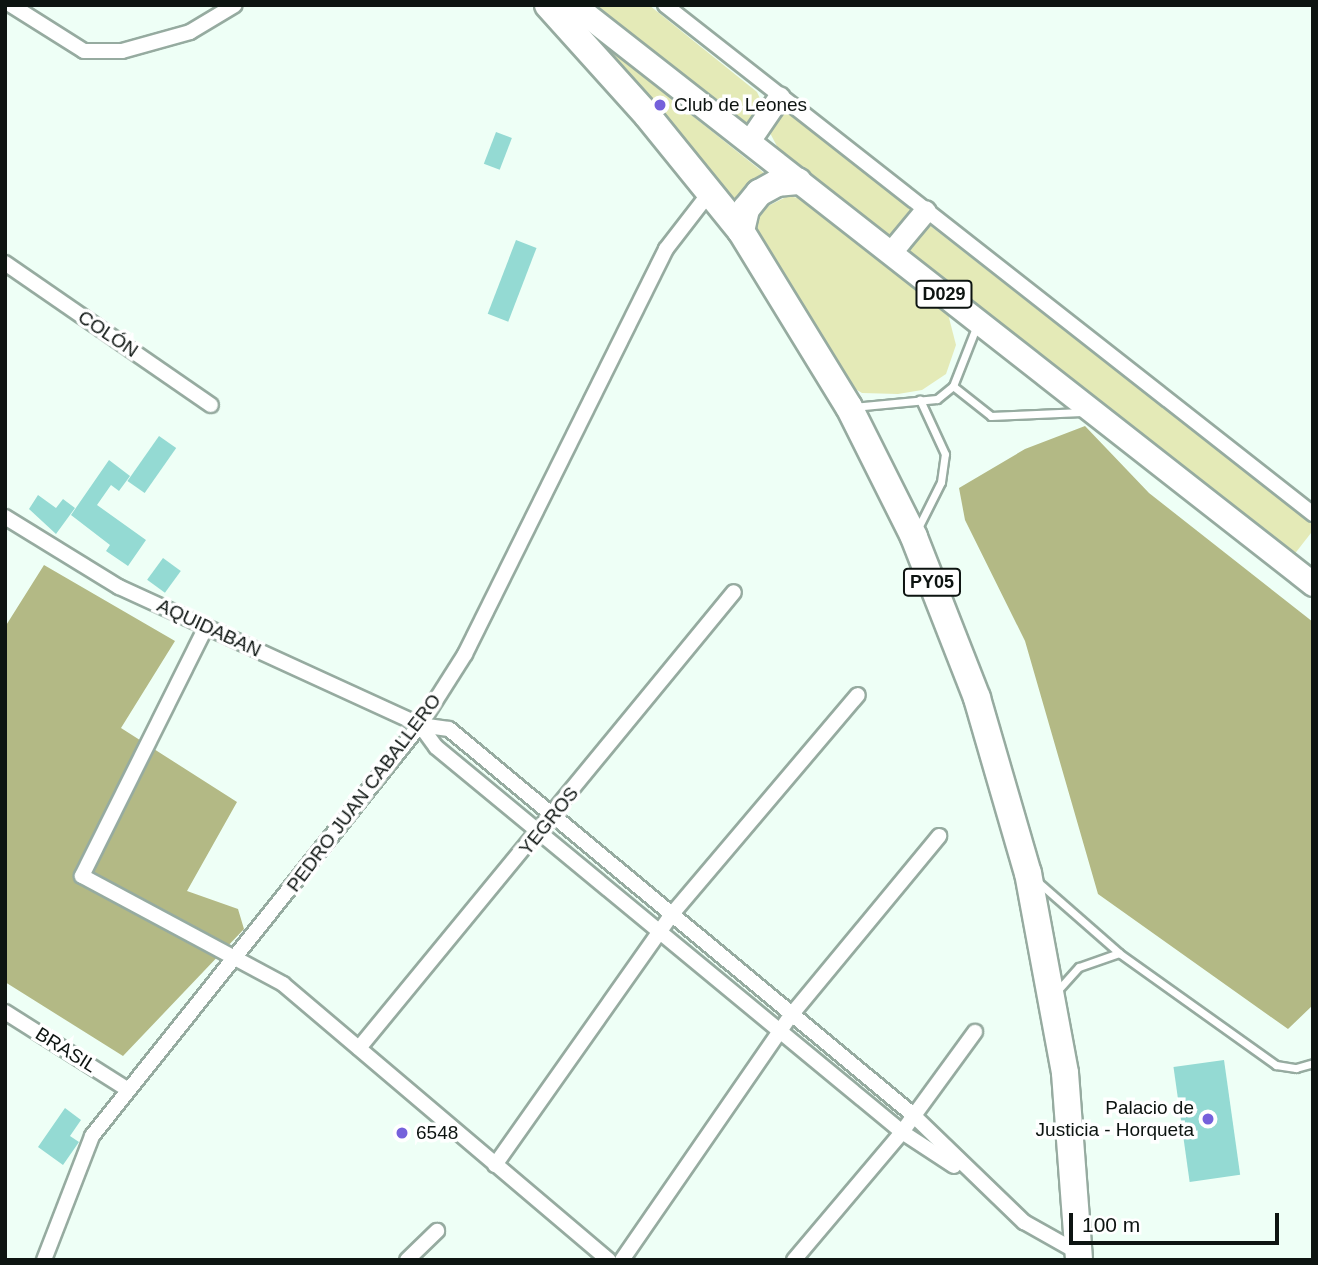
<!DOCTYPE html>
<meta charset="utf-8">
<style>
body{margin:0}
#map{position:relative;width:1318px;height:1265px;overflow:hidden;background:#eefff6;font-family:Helvetica,sans-serif}
div>[style]{position:absolute}
.green>*{inset:0;background:#e4eab7;transform-origin:0 0}
.forest>*{inset:0;background:#b3b985}
.building>*{inset:0;background:#94dad3;transform-origin:0 0}
.roads{filter:drop-shadow(2px 0 #96aba0) drop-shadow(-2px 0 #96aba0) drop-shadow(0 2px #96aba0) drop-shadow(0 -2px #96aba0)}
.lane>*{height:7px;margin:-3.5px;padding:0 3.5px;transform-origin:3.5px;border-radius:3.5px;background:#fff}
.street>*{height:14px;margin:-7px;padding:0 7px;transform-origin:7px;border-radius:7px;background:#fff}
.secondary>*{height:21px;margin:-10.5px;padding:0 10.5px;transform-origin:10.5px;border-radius:10.5px;background:#fff}
.primary>*{height:23px;margin:-11.5px;padding:0 11.5px;transform-origin:11.5px;border-radius:11.5px;background:#fff}
.highway>*{height:26px;margin:-13px;padding:0 13px;transform-origin:13px;border-radius:13px;background:#fff}
.dots>*{width:19px;height:19px;translate:-50% -50%;box-sizing:border-box;border:4px solid #fff;border-radius:50%}
span{translate:-50% -50%;white-space:nowrap;text-align:center;line-height:1.15;-webkit-text-stroke:7px #fff;paint-order:stroke}
.shield-label span{padding:2px 5px;background:#fff;border:2px solid;border-radius:5px;-webkit-text-stroke-width:0}
.shield-label{font-size:18px;color:#0d1411;font-weight:700}
.poi-label{font-size:19px;color:#0d1411}
.left{translate:0 -50%;text-align:left}
.right{translate:-100% -50%;text-align:right}
.street-label{font-size:19px;color:#0d1411}
.frame{position:absolute;inset:0;border:7px solid #0d1411;pointer-events:none}
.scale{position:absolute;left:1069px;top:1213px;width:210px;height:32px;box-sizing:border-box;border:4px solid #0d1411;border-top:0;padding-left:9px;font-size:21px;line-height:24px;white-space:nowrap;color:#0d1411;-webkit-text-stroke:5px #fff;paint-order:stroke}
</style>
<div id="map">
<div class="green">
<i style="clip-path:polygon(591px 5px,649px 5px,757px 92px,764px 107px,747px 127px)"></i>
<i style="clip-path:polygon(610px 50px,764px 173px,769px 179px,734px 209px,605px 53px)"></i>
<i style="clip-path:polygon(782px 111px,790px 111px,909px 203px,911px 212px,893px 235px,886px 236px,780px 152px,769px 131px,772px 120px)"></i>
<i style="clip-path:polygon(788px 196px,798px 198px,948px 314px,956px 345px,946px 374px,922px 390px,898px 394px,862px 393px,850px 386px,752px 232px,762px 209px)"></i>
<i style="left:928px;top:224px;width:492px;height:34px;rotate:38deg"></i>
</div>
<div class="forest">
<i style="clip-path:polygon(1085px 426px,1149px 493px,1313px 622px,1313px 1005px,1288px 1029px,1098px 894px,1025px 641px,965px 520px,959px 488px,1025px 449px)"></i>
<i style="clip-path:polygon(44px 565px,175px 641px,121px 728px,237px 802px,187px 891px,238px 909px,244px 929px,123px 1056px,5px 982px,5px 627px)"></i>
</div>
<div class="building">
<i style="left:496px;top:132px;width:17px;height:34px;rotate:21deg"></i>
<i style="left:516px;top:240px;width:22px;height:79px;rotate:21deg"></i>
<i style="left:159px;top:436px;width:21px;height:55px;rotate:35deg"></i>
<i style="clip-path:polygon(109px 460px,130px 476px,119px 491px,111px 485px,97px 505px,146px 540px,128px 566px,106px 551px,110px 545px,71px 515px)"></i>
<i style="clip-path:polygon(38px 495px,56px 508px,63px 499px,75px 508px,56px 534px,29px 509px)"></i>
<i style="left:163px;top:558px;width:22px;height:27px;rotate:36deg"></i>
<i style="left:1224px;top:1060px;width:116px;height:51px;rotate:82deg"></i>
<i style="clip-path:polygon(65px 1108px,81px 1120px,70px 1136px,79px 1142px,63px 1165px,38px 1147px)"></i>
</div>
<div class="roads">
<div class="lane">
<i style="left:953px;top:386px;width:48px;rotate:38.3deg"></i>
<i style="left:991px;top:416px;width:91px;rotate:-2.5deg"></i>
<i style="left:853px;top:407px;width:84px;rotate:-5.4deg"></i>
<i style="left:937px;top:399px;width:21px;rotate:-39deg"></i>
<i style="left:953px;top:386px;width:66px;rotate:-68.5deg"></i>
<i style="left:918px;top:528px;width:51px;rotate:-63.4deg"></i>
<i style="left:941px;top:482px;width:28px;rotate:-82deg"></i>
<i style="left:945px;top:454px;width:60px;rotate:-114.8deg"></i>
<i style="left:1038px;top:882px;width:108px;rotate:41.2deg"></i>
<i style="left:1119px;top:953px;width:193px;rotate:35.5deg"></i>
<i style="left:1276px;top:1065px;width:20px;rotate:9deg"></i>
<i style="left:1296px;top:1068px;width:18px;rotate:-16deg"></i>
<i style="left:1058px;top:990px;width:31px;rotate:-48deg"></i>
<i style="left:1079px;top:967px;width:42px;rotate:-19.3deg"></i>
</div>
<div class="street">
<i style="left:11px;top:5px;width:86px;rotate:32.2deg"></i>
<i style="left:84px;top:51px;width:38px"></i>
<i style="left:122px;top:51px;width:71px;rotate:-15.6deg"></i>
<i style="left:190px;top:32px;width:52px;rotate:-31deg"></i>
<i style="left:665px;top:5px;width:824px;rotate:38.15deg"></i>
<i style="left:5px;top:263px;width:250px;rotate:34.6deg"></i>
<i style="left:5px;top:517px;width:134px;rotate:31.6deg"></i>
<i style="left:119px;top:587px;width:331px;rotate:24.6deg"></i>
<i style="left:420px;top:725px;width:29px;rotate:8deg"></i>
<i style="left:449px;top:729px;width:602px;rotate:39.74deg"></i>
<i style="left:912px;top:1114px;width:156px;rotate:44deg"></i>
<i style="left:1024px;top:1222px;width:63px;rotate:29.4deg"></i>
<i style="left:206px;top:627px;width:278px;rotate:116.5deg"></i>
<i style="left:82px;top:876px;width:228px;rotate:28.2deg"></i>
<i style="left:283px;top:984px;width:427px;rotate:40.3deg"></i>
<i style="left:420px;top:725px;width:27px;rotate:54deg"></i>
<i style="left:436px;top:747px;width:604px;rotate:39.56deg"></i>
<i style="left:902px;top:1132px;width:62px;rotate:33.2deg"></i>
<i style="left:5px;top:1012px;width:144px;rotate:32.3deg"></i>
<i style="left:359px;top:1048px;width:590px;rotate:-50.57deg"></i>
<i style="left:495px;top:1165px;width:307px;rotate:-54.8deg"></i>
<i style="left:672px;top:914px;width:287px;rotate:-49.7deg"></i>
<i style="left:44px;top:1260px;width:133px;rotate:-68.8deg"></i>
<i style="left:92px;top:1136px;width:526px;rotate:-51.41deg"></i>
<i style="left:420px;top:725px;width:84px;rotate:-57.6deg"></i>
<i style="left:465px;top:654px;width:452px;rotate:-63.6deg"></i>
<i style="left:666px;top:249px;width:72px;rotate:-52.3deg"></i>
<i style="left:407px;top:1260px;width:42px;rotate:-44deg"></i>
<i style="left:622px;top:1260px;width:299px;rotate:-55.4deg"></i>
<i style="left:792px;top:1014px;width:231px;rotate:-50.4deg"></i>
<i style="left:794px;top:1260px;width:167px;rotate:-49.8deg"></i>
<i style="left:902px;top:1132px;width:124px;rotate:-53.9deg"></i>
</div>
<div class="secondary">
<i style="left:749px;top:141px;width:53px;rotate:-55.7deg"></i>
<i style="left:891px;top:252px;width:53px;rotate:-50.3deg"></i>
</div>
<div class="primary">
<i style="left:574px;top:5px;width:939px;rotate:38.08deg"></i>
</div>
<div class="highway">
<i style="left:548px;top:5px;width:148px;rotate:48deg"></i>
<i style="left:647px;top:115px;width:149px;rotate:51deg"></i>
<i style="left:741px;top:231px;width:206px;rotate:58.5deg"></i>
<i style="left:849px;top:407px;width:145px;rotate:63.4deg"></i>
<i style="left:914px;top:537px;width:173px;rotate:68.6deg"></i>
<i style="left:977px;top:698px;width:182px;rotate:73.8deg"></i>
<i style="left:1028px;top:873px;width:203px;rotate:79.5deg"></i>
<i style="left:1065px;top:1073px;width:188px;rotate:85.7deg"></i>
<i style="left:741px;top:231px;width:23px;rotate:-77deg"></i>
<i style="left:746px;top:209px;width:21px;rotate:-51deg"></i>
<i style="left:759px;top:193px;width:21px;rotate:-29deg"></i>
<i style="left:777px;top:183px;width:21px;rotate:-5deg"></i>
</div>
</div>
<div class="dots">
<i style="left:660px;top:105px;background:#7561db"></i>
<i style="left:1208px;top:1119px;background:#7561db"></i>
<i style="left:402px;top:1133px;background:#7561db"></i>
</div>
<div class="shield-label">
<span style="left:944px;top:294px">D029</span>
<span style="left:932px;top:582px">PY05</span>
</div>
<div class="poi-label">
<span class="left" style="left:674px;top:105px">Club de Leones</span>
<span class="right" style="left:1194px;top:1119px">Palacio de<br>Justicia - Horqueta</span>
<span class="left" style="left:416px;top:1133px">6548</span>
</div>
<div class="street-label">
<span style="left:108px;top:334px;rotate:34deg">COLÓN</span>
<span style="left:209px;top:628px;rotate:25deg">AQUIDABAN</span>
<span style="left:364px;top:793px;rotate:-53deg">PEDRO JUAN CABALLERO</span>
<span style="left:549px;top:821px;rotate:-51deg">YEGROS</span>
<span style="left:66px;top:1050px;rotate:32deg">BRASIL</span>
</div>
<div class="frame"></div>
<div class="scale">100 m</div>
</div>
